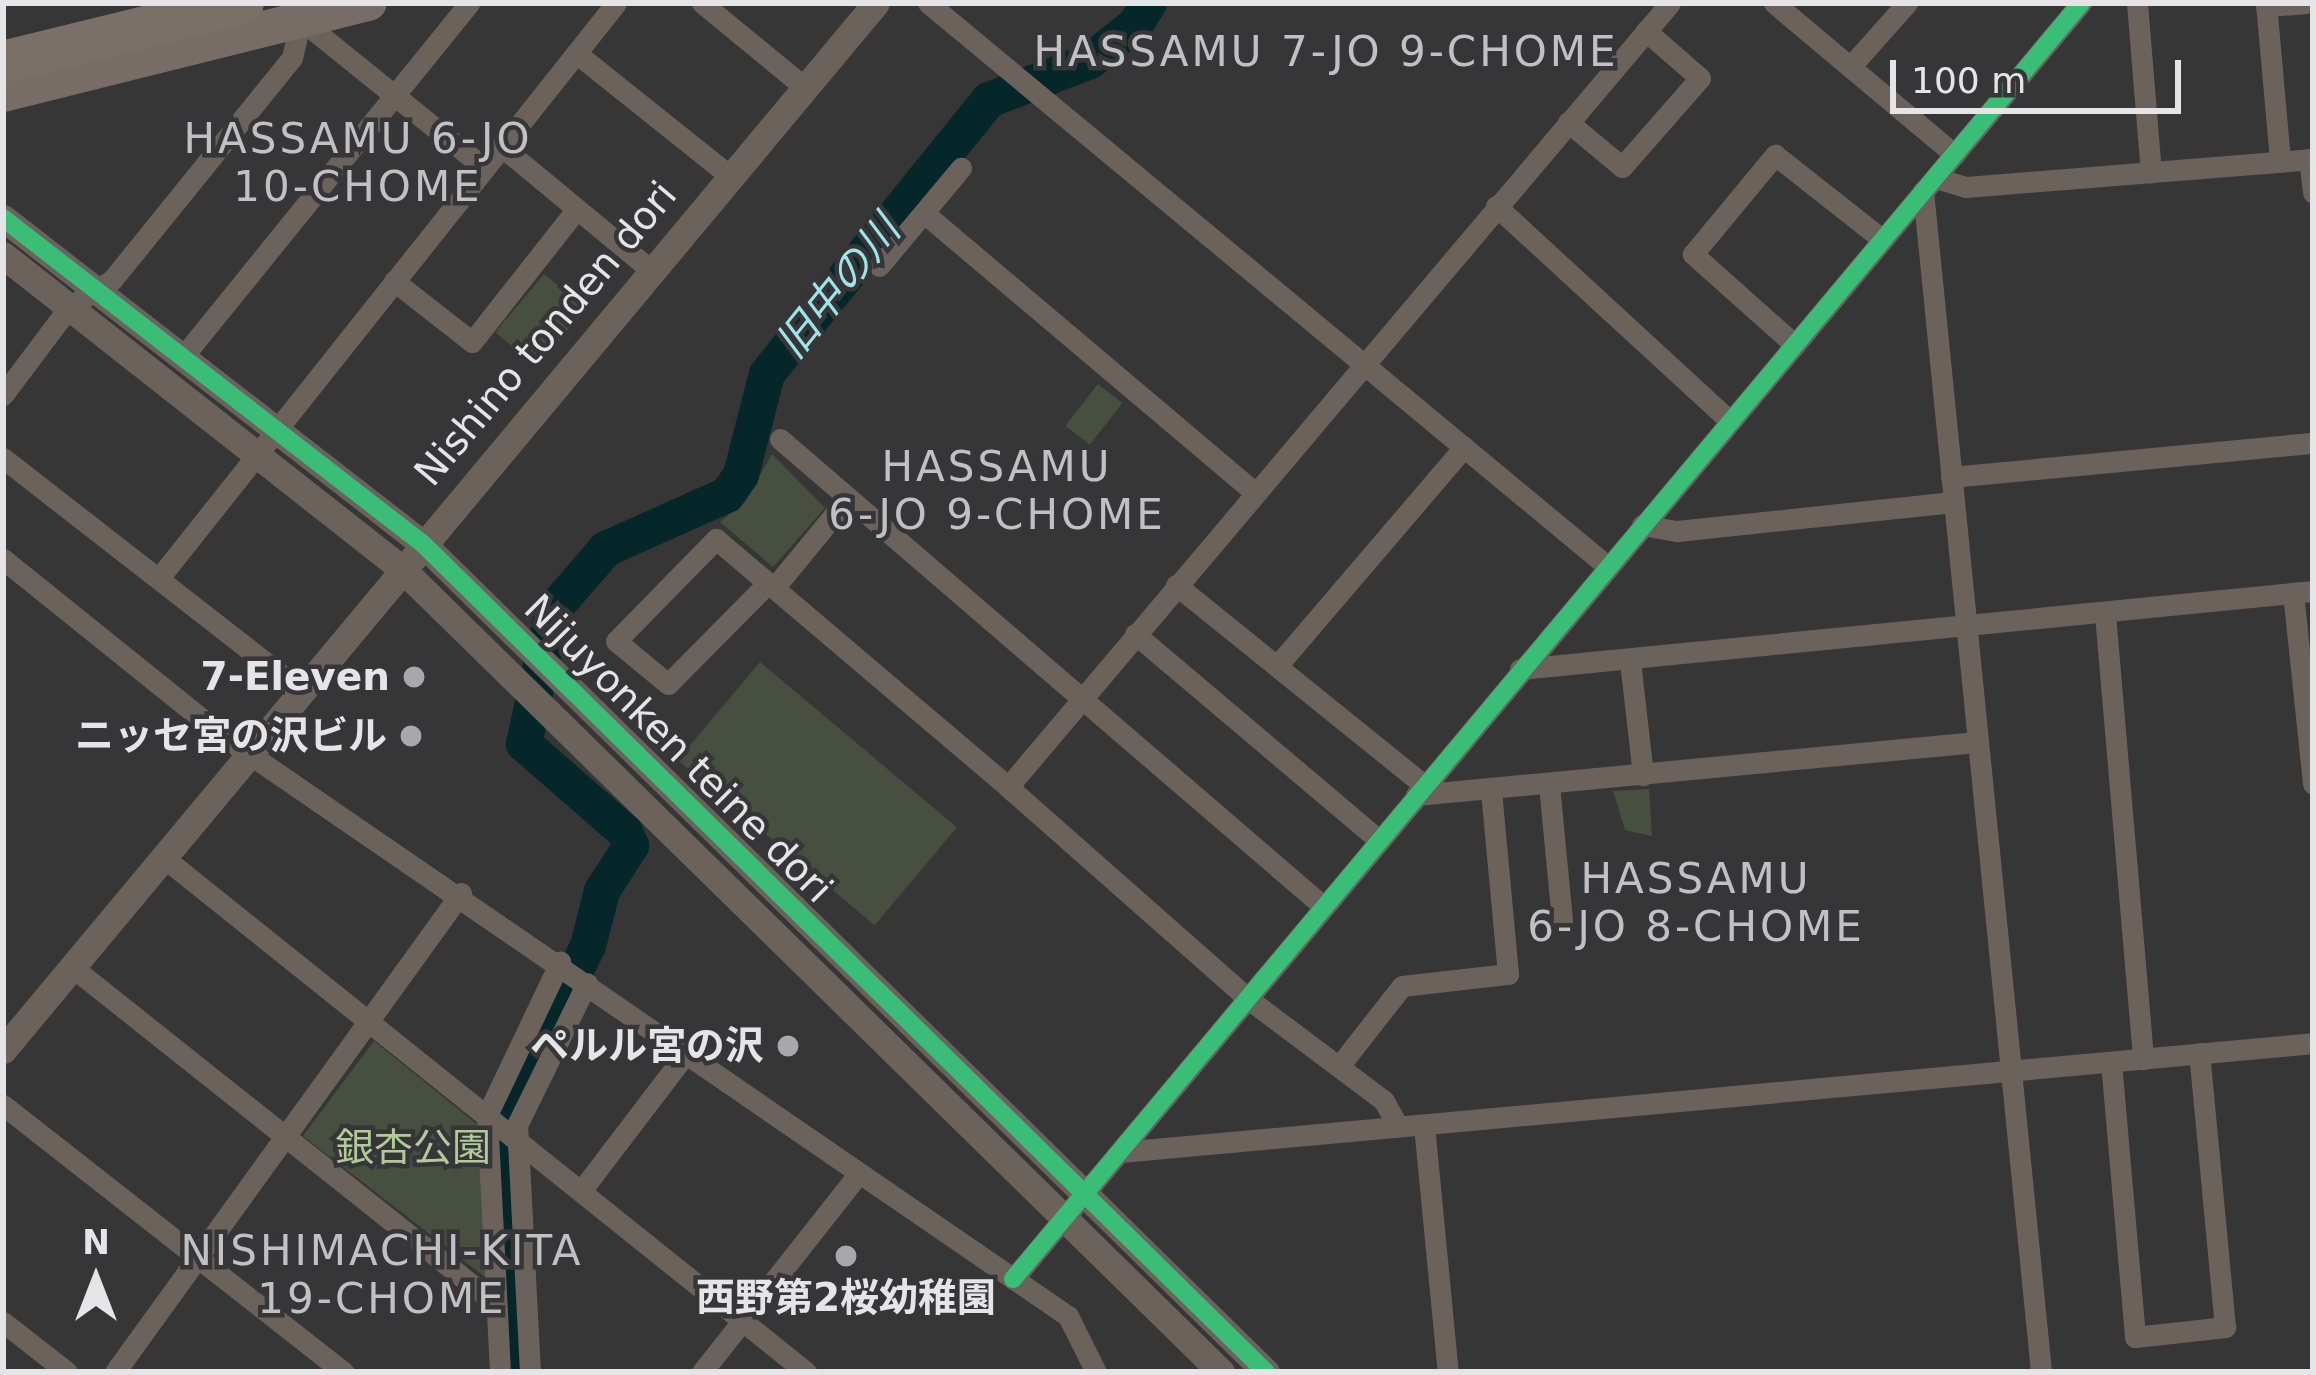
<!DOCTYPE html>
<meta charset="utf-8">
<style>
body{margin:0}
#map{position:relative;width:2316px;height:1375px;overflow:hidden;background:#363637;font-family:"DejaVu Sans","Noto Sans JP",sans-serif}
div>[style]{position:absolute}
.green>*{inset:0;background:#475040;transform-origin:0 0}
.river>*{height:36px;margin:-18px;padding:0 18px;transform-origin:18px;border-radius:18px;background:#062729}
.minor>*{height:21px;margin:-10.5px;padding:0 10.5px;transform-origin:10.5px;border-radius:10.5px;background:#6b625c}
.tertiary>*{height:27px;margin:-13.5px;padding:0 13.5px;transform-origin:13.5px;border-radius:13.5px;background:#6b625c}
.trunk>*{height:36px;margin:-18px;padding:0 18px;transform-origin:18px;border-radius:18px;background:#786d66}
.motorway>*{height:42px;margin:-21px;padding:0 21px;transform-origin:21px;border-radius:21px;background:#7b7068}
.cycleway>*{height:18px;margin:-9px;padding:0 9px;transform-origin:9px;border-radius:9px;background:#3abd76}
.dots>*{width:33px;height:33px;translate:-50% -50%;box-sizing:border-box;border:6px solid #363538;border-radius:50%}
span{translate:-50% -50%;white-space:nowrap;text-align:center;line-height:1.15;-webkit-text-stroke:9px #363538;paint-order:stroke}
.street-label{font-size:39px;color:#e5e4e6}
.poi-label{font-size:39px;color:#e5e4e6;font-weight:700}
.right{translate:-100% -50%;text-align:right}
.park-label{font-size:39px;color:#b2c999}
.neighbourhood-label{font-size:42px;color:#c1c0c3;letter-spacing:3px}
.water-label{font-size:42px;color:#9ee5e9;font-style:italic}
.frame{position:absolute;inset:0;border:6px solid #e5e4e6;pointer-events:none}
.north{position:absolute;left:36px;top:1219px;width:120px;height:120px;-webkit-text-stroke:9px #363538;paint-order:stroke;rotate:0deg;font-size:33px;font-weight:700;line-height:48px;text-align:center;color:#e5e4e6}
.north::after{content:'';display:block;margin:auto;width:42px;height:54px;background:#e5e4e6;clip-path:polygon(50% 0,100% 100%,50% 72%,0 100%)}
.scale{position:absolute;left:1890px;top:60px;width:291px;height:54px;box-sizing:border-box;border:6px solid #e5e4e6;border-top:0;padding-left:15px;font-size:36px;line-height:42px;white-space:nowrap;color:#e5e4e6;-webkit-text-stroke:9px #363538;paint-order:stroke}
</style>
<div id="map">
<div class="green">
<i style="left:544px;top:274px;width:55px;height:76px;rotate:40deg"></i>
<i style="left:1098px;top:384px;width:31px;height:53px;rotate:38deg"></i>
<i style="clip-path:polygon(772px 454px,825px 508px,773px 567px,720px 522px,745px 502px)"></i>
<i style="left:760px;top:662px;width:257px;height:128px;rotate:40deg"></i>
<i style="clip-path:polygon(1649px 789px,1652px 836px,1625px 830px,1613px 791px)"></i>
<i style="clip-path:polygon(374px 1041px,479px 1126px,485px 1277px,303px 1136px)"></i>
</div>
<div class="river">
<i style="left:514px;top:1372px;width:228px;rotate:-93deg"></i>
<i style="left:502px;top:1144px;width:39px;rotate:-81deg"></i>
<i style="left:508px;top:1105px;width:178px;rotate:-63.3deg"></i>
<i style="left:588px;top:946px;width:57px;rotate:-75.7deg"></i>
<i style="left:602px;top:891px;width:54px;rotate:-57.2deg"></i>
<i style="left:631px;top:846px;width:15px;rotate:-113deg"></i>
<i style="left:625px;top:832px;width:134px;rotate:-138.9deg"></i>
<i style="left:524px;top:744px;width:137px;rotate:-77.8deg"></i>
<i style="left:553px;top:610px;width:81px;rotate:-49deg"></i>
<i style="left:606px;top:549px;width:133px;rotate:-24.1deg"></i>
<i style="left:727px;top:495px;width:24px;rotate:-55deg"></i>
<i style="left:741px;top:475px;width:104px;rotate:-75.6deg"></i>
<i style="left:767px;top:374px;width:353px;rotate:-51deg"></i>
<i style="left:989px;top:100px;width:108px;rotate:-21.1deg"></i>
<i style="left:1090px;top:61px;width:59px;rotate:-38.8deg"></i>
<i style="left:1136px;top:24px;width:25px;rotate:-58deg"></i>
</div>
<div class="minor">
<i style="left:702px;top:3px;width:129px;rotate:39.4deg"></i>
<i style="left:928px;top:3px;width:882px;rotate:39.66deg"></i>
<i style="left:1774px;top:3px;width:236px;rotate:40deg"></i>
<i style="left:2137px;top:3px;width:170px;rotate:85.3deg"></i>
<i style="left:2266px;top:3px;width:159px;rotate:84.9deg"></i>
<i style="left:2266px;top:6px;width:39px;rotate:-4deg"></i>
<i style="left:576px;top:53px;width:196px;rotate:38.6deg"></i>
<i style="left:1850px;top:67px;width:86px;rotate:-48.3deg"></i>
<i style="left:1568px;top:122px;width:70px;rotate:39.8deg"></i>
<i style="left:1622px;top:167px;width:118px;rotate:-48.8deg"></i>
<i style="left:1700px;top:78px;width:72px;rotate:-139deg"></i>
<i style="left:501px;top:146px;width:195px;rotate:39.6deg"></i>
<i style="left:2309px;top:159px;width:34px;rotate:83deg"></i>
<i style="left:1936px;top:178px;width:31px;rotate:17deg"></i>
<i style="left:1966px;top:187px;width:348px;rotate:-4.6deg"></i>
<i style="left:1923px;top:191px;width:1187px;rotate:84.29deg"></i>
<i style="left:1496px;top:206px;width:316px;rotate:42.6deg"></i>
<i style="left:924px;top:213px;width:432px;rotate:40.2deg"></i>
<i style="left:879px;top:266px;width:128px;rotate:-50.1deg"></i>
<i style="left:394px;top:281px;width:99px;rotate:38deg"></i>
<i style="left:472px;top:342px;width:168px;rotate:-51.8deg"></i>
<i style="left:1795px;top:345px;width:137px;rotate:-138.3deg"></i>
<i style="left:1693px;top:254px;width:129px;rotate:-50.4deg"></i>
<i style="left:1775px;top:155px;width:137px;rotate:38.2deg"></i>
<i style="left:181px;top:359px;width:458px;rotate:-51deg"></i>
<i style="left:3px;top:395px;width:110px;rotate:-53.1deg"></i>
<i style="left:69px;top:307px;width:51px;rotate:-32.1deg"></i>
<i style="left:112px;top:280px;width:286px;rotate:-51deg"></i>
<i style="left:292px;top:58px;width:39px;rotate:-77deg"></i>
<i style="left:301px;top:20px;width:234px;rotate:38.9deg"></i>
<i style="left:780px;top:439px;width:716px;rotate:40.7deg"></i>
<i style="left:3px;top:458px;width:379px;rotate:37.9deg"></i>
<i style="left:1951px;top:477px;width:364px;rotate:-5.4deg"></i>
<i style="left:1642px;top:525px;width:36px;rotate:10deg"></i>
<i style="left:1677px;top:531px;width:278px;rotate:-6deg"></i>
<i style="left:3px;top:559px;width:282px;rotate:38.8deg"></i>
<i style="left:223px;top:736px;width:1025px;rotate:34.47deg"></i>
<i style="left:1068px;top:1316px;width:63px;rotate:63.4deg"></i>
<i style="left:159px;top:578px;width:734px;rotate:-51.52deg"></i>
<i style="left:768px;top:583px;width:142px;rotate:134.7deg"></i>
<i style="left:668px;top:684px;width:67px;rotate:-140.4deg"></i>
<i style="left:616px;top:641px;width:143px;rotate:-45.6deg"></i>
<i style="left:716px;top:539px;width:383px;rotate:40.3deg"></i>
<i style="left:1008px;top:787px;width:319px;rotate:41.4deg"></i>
<i style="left:1247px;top:998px;width:171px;rotate:36.9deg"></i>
<i style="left:1384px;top:1101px;width:29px;rotate:61deg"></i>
<i style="left:1176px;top:585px;width:319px;rotate:38.9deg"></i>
<i style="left:774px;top:588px;width:117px;rotate:-50.6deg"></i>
<i style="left:2293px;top:593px;width:192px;rotate:84deg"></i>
<i style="left:2105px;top:614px;width:447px;rotate:85.1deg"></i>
<i style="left:1135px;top:634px;width:318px;rotate:40.2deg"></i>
<i style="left:1630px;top:661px;width:115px;rotate:83.5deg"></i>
<i style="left:1277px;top:666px;width:288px;rotate:-49.5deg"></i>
<i style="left:1520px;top:669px;width:797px;rotate:-5.62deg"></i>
<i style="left:1549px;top:785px;width:137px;rotate:84.5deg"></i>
<i style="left:1008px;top:787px;width:1026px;rotate:-49.82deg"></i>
<i style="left:1416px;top:795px;width:563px;rotate:-5.4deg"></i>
<i style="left:163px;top:857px;width:824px;rotate:38.69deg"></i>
<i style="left:72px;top:967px;width:542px;rotate:38.48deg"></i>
<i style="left:2111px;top:1062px;width:276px;rotate:85deg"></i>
<i style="left:2135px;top:1337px;width:91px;rotate:-6.3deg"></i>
<i style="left:2225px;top:1327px;width:275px;rotate:-95.4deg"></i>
<i style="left:1340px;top:1065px;width:100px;rotate:-51.9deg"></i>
<i style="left:1402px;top:986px;width:107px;rotate:-6.5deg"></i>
<i style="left:1508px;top:974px;width:185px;rotate:-95.3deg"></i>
<i style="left:3px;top:1105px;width:433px;rotate:38.1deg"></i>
<i style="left:1424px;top:1125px;width:248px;rotate:84.5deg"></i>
<i style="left:1121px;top:1152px;width:1197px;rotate:-5.22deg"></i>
<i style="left:581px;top:1191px;width:168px;rotate:-52.7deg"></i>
<i style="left:1013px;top:1279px;width:1664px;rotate:-50.07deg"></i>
<i style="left:3px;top:1322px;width:81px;rotate:38deg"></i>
<i style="left:115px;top:1372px;width:591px;rotate:-54.16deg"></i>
<i style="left:500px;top:1372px;width:257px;rotate:-92.9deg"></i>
<i style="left:487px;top:1115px;width:170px;rotate:-64.5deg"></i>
<i style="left:530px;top:1372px;width:247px;rotate:-93deg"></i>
<i style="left:517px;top:1125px;width:158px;rotate:-63.8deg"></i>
<i style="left:702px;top:1372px;width:250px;rotate:-51.7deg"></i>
</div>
<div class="tertiary">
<i style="left:3px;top:218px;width:532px;rotate:37.82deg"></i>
<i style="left:423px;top:544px;width:1182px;rotate:44.49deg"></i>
<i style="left:3px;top:255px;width:508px;rotate:38.2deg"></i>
<i style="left:402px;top:569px;width:1147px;rotate:44.43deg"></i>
<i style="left:3px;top:1050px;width:1363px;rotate:-50.18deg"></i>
</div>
<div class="trunk">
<i style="left:3px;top:94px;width:377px;rotate:-14deg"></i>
</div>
<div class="motorway">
<i style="left:3px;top:62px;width:247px;rotate:-13.8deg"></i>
</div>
<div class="cycleway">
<i style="left:3px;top:218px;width:532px;rotate:37.82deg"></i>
<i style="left:423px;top:544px;width:1182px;rotate:44.49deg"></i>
<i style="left:1013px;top:1279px;width:1664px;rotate:-50.07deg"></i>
</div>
<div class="dots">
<i style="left:414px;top:677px;background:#a8a7a9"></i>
<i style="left:411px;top:736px;background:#a8a7a9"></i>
<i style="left:788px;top:1046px;background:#a8a7a9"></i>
<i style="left:846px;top:1256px;background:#a8a7a9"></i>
</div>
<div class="street-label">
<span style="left:546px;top:334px;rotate:-50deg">Nishino tonden dori</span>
<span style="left:678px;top:749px;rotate:45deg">Nijuyonken teine dori</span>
</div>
<div class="poi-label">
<span class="right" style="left:390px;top:677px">7-Eleven</span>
<span class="right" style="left:387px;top:736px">ニッセ宮の沢ビル</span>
<span class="right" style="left:764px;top:1046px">ペルル宮の沢</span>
<span style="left:846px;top:1298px">西野第2桜幼稚園</span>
</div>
<div class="park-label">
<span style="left:413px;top:1148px">銀杏公園</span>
</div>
<div class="neighbourhood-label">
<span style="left:1326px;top:52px">HASSAMU 7-JO 9-CHOME</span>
<span style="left:358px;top:163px">HASSAMU 6-JO<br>10-CHOME</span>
<span style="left:997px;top:491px">HASSAMU<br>6-JO 9-CHOME</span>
<span style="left:1696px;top:903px">HASSAMU<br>6-JO 8-CHOME</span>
<span style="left:382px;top:1275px">NISHIMACHI-KITA<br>19-CHOME</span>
</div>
<div class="water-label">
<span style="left:838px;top:287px;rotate:-51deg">旧中の川</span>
</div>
<div class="frame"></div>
<div class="north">N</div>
<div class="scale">100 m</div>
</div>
